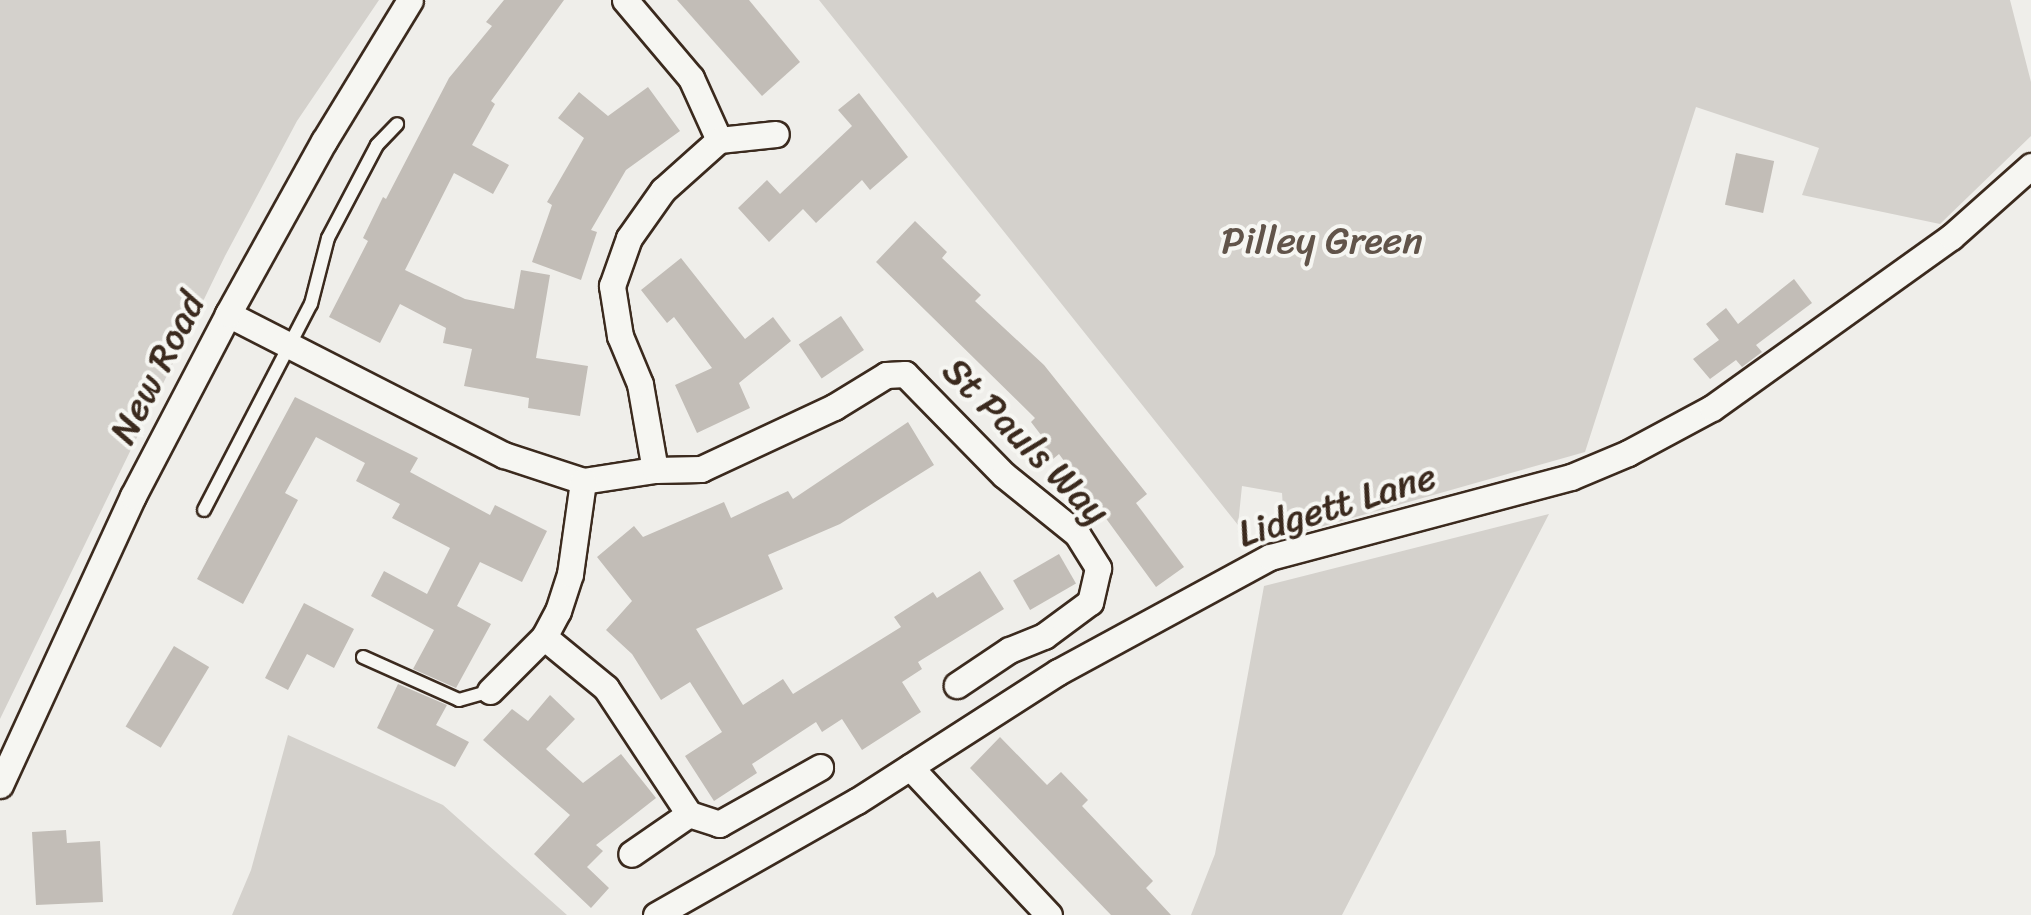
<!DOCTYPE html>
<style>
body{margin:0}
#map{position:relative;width:2031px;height:915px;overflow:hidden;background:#efeeea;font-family:Sriracha,sans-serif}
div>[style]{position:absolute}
.green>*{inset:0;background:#d4d1cc}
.building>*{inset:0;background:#c2bdb7;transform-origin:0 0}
.roads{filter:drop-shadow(2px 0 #3b2a1e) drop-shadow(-2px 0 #3b2a1e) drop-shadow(0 2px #3b2a1e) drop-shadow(0 -2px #3b2a1e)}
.service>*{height:12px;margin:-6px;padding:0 6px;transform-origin:6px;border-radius:6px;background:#f6f6f2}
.minor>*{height:25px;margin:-12.5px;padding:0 12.5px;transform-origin:12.5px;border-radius:12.5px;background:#f6f6f2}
span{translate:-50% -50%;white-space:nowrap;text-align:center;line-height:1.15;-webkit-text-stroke:8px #f6f6f2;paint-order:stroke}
.park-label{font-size:38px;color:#61544a}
.street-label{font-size:38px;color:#3b2a1e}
</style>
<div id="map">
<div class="green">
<i style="clip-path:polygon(0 0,379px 0,297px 121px,225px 256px,0 719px)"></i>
<i style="clip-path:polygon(819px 0,2010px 0,2031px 82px,2031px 136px,1940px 224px,1802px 195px,1819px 148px,1696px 107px,1585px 452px,1285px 537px,1282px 493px,1242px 486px,1238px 525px)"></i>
<i style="clip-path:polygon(1549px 514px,1342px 915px,1191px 915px,1215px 854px,1264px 586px)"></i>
<i style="clip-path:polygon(288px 735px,443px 805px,567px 915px,232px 915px,251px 870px)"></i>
</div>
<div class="building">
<i style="clip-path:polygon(504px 0,564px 0,491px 101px,495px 104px,472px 145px,509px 165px,493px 194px,454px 173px,405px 270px,465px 299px,514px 309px,521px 270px,550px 275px,536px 358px,588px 366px,580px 416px,528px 408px,529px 398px,464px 386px,472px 349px,443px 343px,446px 328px,400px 304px,380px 343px,329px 317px,368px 241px,363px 238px,383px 197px,386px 199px,449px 78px,492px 26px,486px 22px)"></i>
<i style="clip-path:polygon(677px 0,749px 0,800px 62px,762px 96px)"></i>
<i style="clip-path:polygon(648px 87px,680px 131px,626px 170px,591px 230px,597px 232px,581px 280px,532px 262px,552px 205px,547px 202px,584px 138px,558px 118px,579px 92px,608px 116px)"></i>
<i style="clip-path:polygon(859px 93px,908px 157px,870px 190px,862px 180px,816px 223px,803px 209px,769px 242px,738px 208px,767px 180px,780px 194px,852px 126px,838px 110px)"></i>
<i style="left:1736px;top:153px;width:39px;height:53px;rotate:12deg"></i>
<i style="clip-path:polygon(915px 221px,947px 252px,942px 258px,981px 295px,975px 301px,1044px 365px,1147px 494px,1136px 503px,1184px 567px,1156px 587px,1059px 454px,1053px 459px,1037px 439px,1041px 435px,1031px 422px,1035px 418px,876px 262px)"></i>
<i style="clip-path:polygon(681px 258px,745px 339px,773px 317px,791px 341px,739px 383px,750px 408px,697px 433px,675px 385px,712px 368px,674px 317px,667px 323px,641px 290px)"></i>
<i style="clip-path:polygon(1794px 279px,1812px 303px,1756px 345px,1762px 352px,1742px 367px,1736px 360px,1710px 379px,1693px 359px,1719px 340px,1706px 324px,1726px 308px,1738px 324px)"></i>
<i style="left:841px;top:316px;width:41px;height:51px;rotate:56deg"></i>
<i style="clip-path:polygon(295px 397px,418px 458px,410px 472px,490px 515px,495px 505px,547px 531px,522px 582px,480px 562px,457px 606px,491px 624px,456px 688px,413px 669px,434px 630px,371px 596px,384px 571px,427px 594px,450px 548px,392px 518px,400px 504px,356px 481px,365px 463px,316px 437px,285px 493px,298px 500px,243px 604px,197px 579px)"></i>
<i style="clip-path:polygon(908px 422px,934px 465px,840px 524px,768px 555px,783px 589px,696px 629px,743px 705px,783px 679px,793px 694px,901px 627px,894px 617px,933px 592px,937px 598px,980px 571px,1004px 609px,918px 662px,922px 669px,902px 682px,921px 712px,862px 750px,842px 719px,822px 732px,816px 722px,752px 764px,757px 773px,714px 801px,685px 756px,722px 732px,690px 682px,661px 700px,632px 654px,606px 630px,632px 601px,597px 557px,634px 526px,643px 537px,724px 502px,731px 518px,788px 491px,793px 499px)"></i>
<i style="left:1059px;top:554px;width:34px;height:53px;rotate:60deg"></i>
<i style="clip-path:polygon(304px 603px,354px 629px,334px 668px,307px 654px,288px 690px,265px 678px)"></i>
<i style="left:174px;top:646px;width:41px;height:94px;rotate:31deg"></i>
<i style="clip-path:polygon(398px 684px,447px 705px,436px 725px,469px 742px,455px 767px,377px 728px)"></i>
<i style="clip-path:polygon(550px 695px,575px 719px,546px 749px,583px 783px,621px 754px,656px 798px,596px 845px,603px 851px,587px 867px,609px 888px,591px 908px,534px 854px,570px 815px,483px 740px,512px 709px,528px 721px)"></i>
<i style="clip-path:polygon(1000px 737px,1047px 785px,1061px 772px,1088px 800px,1082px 806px,1153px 881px,1146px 888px,1171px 915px,1111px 915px,1056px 858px,970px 768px)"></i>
<i style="clip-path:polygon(66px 830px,67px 843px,100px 841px,103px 902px,36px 905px,32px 832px)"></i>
</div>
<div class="roads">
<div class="service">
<i style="left:204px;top:510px;width:232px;rotate:-62.6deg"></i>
<i style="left:311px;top:304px;width:68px;rotate:-75.6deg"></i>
<i style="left:328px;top:238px;width:105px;rotate:-62.2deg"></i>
<i style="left:377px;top:145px;width:29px;rotate:-46deg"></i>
<i style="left:363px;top:657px;width:105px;rotate:24.1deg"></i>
<i style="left:459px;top:700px;width:32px;rotate:-16deg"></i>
</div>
<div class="minor">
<i style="left:625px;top:0;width:102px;rotate:49.8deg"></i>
<i style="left:691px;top:78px;width:68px;rotate:65.7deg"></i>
<i style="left:228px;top:314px;width:310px;rotate:27.1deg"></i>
<i style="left:504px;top:455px;width:83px;rotate:18.2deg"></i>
<i style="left:583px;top:481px;width:73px;rotate:-8.7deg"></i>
<i style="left:655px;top:470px;width:46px;rotate:-1.2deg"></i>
<i style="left:701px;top:469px;width:147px;rotate:-25deg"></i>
<i style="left:834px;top:407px;width:61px;rotate:-31.6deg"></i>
<i style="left:886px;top:375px;width:19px;rotate:-3deg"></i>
<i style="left:905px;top:374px;width:141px;rotate:45.6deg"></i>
<i style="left:1004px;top:475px;width:94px;rotate:38.9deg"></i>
<i style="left:1077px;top:534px;width:40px;rotate:58deg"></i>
<i style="left:1098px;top:568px;width:35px;rotate:103deg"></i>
<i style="left:1090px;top:602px;width:57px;rotate:143.5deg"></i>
<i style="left:1044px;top:636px;width:38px;rotate:158deg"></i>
<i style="left:1009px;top:650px;width:63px;rotate:146.1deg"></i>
<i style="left:655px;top:470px;width:87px;rotate:-99.9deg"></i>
<i style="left:640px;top:384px;width:52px;rotate:-112.6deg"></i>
<i style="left:620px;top:336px;width:51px;rotate:-99.1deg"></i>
<i style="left:612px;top:286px;width:51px;rotate:-70.5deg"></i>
<i style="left:629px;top:238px;width:59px;rotate:-54.7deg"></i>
<i style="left:663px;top:190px;width:75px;rotate:-41.8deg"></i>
<i style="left:719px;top:140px;width:57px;rotate:-6deg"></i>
<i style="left:544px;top:637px;width:80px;rotate:39.4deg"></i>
<i style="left:606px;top:688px;width:151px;rotate:56.6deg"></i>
<i style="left:689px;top:814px;width:70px;rotate:145.4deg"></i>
<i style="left:490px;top:691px;width:76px;rotate:-45deg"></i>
<i style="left:544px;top:637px;width:30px;rotate:-62deg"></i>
<i style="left:558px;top:611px;width:39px;rotate:-72deg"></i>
<i style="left:570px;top:574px;width:94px;rotate:-82deg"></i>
<i style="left:910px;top:767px;width:203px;rotate:46.8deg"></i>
<i style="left:0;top:785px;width:318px;rotate:-65.3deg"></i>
<i style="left:133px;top:496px;width:205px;rotate:-62.4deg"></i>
<i style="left:228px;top:314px;width:198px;rotate:-61deg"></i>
<i style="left:324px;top:141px;width:165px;rotate:-58.6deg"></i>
<i style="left:689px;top:814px;width:32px;rotate:18deg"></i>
<i style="left:719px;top:824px;width:116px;rotate:-29.4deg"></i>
<i style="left:656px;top:915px;width:231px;rotate:-29.6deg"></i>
<i style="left:857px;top:801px;width:239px;rotate:-32.7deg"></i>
<i style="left:1058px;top:672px;width:241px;rotate:-28.5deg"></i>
<i style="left:1270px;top:557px;width:311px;rotate:-14.9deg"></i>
<i style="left:1571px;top:477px;width:62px;rotate:-22.8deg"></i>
<i style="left:1628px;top:453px;width:95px;rotate:-28.2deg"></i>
<i style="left:1712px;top:408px;width:294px;rotate:-35.6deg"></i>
<i style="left:1951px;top:237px;width:107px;rotate:-41.6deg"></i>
</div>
</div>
<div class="park-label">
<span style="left:1322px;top:241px">Pilley Green</span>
</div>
<div class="street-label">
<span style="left:157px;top:368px;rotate:-63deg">New Road</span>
<span style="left:1026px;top:441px;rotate:45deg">St Pauls Way</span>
<span style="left:1337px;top:505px;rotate:-17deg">Lidgett Lane</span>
</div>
</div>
